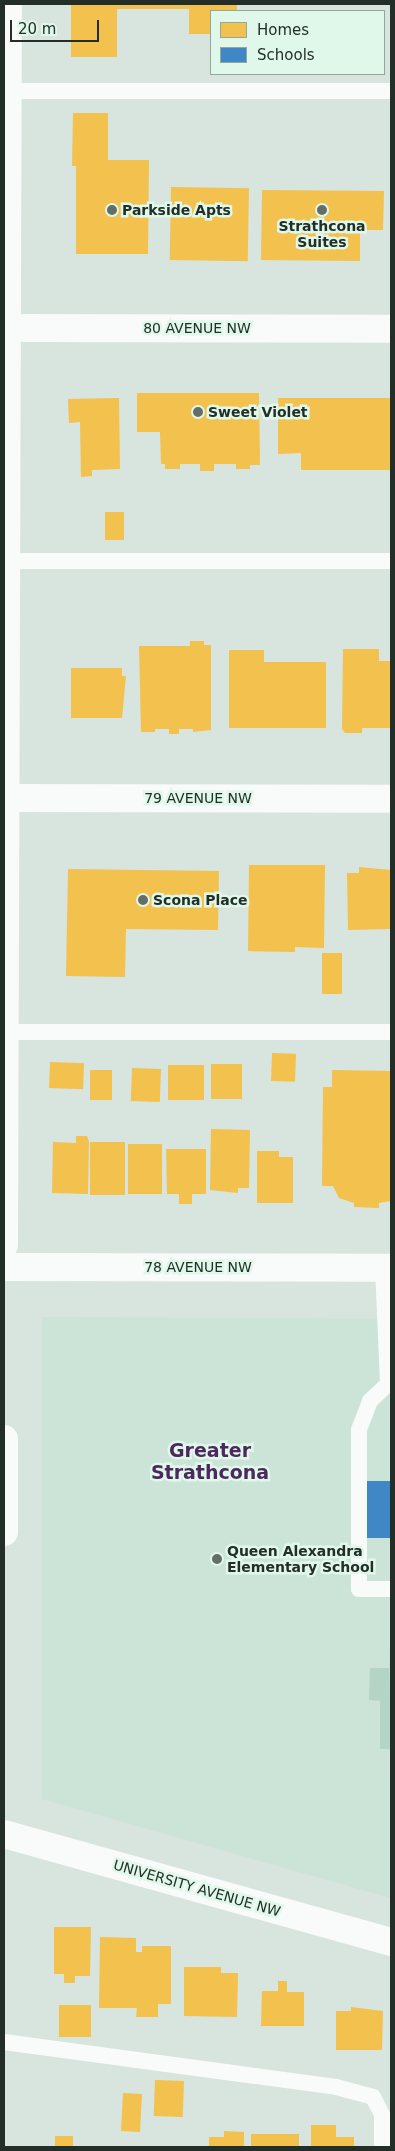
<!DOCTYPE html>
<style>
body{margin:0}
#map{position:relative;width:395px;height:2151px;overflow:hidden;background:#d8e4de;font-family:"DejaVu Sans",sans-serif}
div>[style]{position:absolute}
.built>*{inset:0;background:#cce3d7}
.green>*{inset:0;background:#b4d5c5}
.homes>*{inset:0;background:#f2c14e;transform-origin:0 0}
.schools>*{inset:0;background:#3f88c5;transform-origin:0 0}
.service>*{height:16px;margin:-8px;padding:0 8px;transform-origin:8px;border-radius:8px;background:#f9fbfa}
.minor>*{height:28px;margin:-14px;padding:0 14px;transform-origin:14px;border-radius:14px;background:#f9fbfa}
.dots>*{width:14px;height:14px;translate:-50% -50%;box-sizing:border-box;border:2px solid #dff8ea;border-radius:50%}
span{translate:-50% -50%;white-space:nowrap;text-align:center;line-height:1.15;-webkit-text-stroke:5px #dff8ea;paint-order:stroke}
.poi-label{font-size:14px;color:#242e29;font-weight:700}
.left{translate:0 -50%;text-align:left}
.street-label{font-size:14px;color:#242e29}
.district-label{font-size:19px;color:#4d285f;font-weight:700}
.frame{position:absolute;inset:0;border:5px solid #242e29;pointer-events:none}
.legend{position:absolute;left:210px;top:10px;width:175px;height:65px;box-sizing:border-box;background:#dff8ea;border:1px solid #94a79d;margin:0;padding:6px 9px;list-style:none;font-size:15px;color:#242e29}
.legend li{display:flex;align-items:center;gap:10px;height:25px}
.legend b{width:25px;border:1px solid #94a79d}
.scale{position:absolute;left:10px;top:20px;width:89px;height:22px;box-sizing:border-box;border:2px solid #242e29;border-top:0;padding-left:6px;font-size:15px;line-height:18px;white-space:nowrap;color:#242e29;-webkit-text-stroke:4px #dff8ea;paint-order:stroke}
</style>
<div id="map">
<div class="built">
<i style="clip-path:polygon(42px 1317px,391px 1319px,391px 1898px,42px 1799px)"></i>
</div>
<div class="green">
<i style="clip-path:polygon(389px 1646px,391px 1749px,380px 1749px,380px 1701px,369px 1700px,370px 1668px,389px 1668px)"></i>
</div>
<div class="homes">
<i style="clip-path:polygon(71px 4px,237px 4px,237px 11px,211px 11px,211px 34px,189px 34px,189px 9px,117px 9px,117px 57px,71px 57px)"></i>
<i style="clip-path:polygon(73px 113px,108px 113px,108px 160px,149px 160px,148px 254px,76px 254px,76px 166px,72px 166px)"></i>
<i style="left:171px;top:187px;width:78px;height:73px;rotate:1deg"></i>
<i style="clip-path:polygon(262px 190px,384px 191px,383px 230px,360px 230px,360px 261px,261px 260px)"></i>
<i style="clip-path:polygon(137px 393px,259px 393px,260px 465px,250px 465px,250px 469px,236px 469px,236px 464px,214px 464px,214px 471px,200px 471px,200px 464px,180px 464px,180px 469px,165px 469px,165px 464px,161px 464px,160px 432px,137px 432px)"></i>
<i style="clip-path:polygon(119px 398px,120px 469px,92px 470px,92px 476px,81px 477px,80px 422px,69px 423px,68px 399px)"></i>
<i style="clip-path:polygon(278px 398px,391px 398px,391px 470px,301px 470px,301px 453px,278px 454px)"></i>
<i style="left:105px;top:512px;width:19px;height:28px"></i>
<i style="clip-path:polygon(190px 641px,204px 641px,204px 645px,211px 645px,211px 730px,193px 732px,193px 729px,179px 729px,179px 734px,169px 734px,169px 729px,155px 729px,155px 732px,141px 732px,139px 646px,190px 646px)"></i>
<i style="clip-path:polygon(343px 649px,379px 649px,379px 661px,391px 661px,391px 728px,362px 728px,362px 733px,345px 733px,342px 729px)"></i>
<i style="clip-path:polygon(229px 650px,264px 650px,264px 662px,326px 662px,326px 728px,229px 728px)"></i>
<i style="clip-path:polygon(71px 668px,122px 668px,122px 676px,126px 676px,122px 718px,71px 718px)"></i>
<i style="clip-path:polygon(249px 865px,325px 865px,324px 948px,295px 947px,295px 952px,248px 951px)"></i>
<i style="clip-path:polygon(359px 867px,391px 870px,391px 929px,348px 930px,347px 873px,359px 873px)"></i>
<i style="clip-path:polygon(68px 869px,219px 871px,218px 930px,126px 929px,125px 977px,66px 976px)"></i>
<i style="left:322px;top:953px;width:20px;height:41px"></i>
<i style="left:272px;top:1053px;width:24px;height:28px;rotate:2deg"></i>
<i style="left:50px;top:1062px;width:34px;height:26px;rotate:2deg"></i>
<i style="left:211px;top:1064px;width:31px;height:35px"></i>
<i style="left:168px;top:1065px;width:36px;height:35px"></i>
<i style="left:132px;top:1068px;width:29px;height:33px;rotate:2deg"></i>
<i style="left:90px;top:1070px;width:22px;height:30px"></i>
<i style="clip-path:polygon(332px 1070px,391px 1071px,391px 1201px,379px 1203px,379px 1208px,354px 1207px,354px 1203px,339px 1198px,333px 1186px,322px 1186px,323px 1087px,332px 1087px)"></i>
<i style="clip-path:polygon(211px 1129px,250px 1130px,249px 1188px,238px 1188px,238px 1193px,210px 1190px)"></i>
<i style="clip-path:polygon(76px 1136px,87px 1136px,89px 1142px,88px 1194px,52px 1193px,53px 1142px,76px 1143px)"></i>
<i style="left:90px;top:1142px;width:35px;height:53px"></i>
<i style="left:128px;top:1144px;width:34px;height:50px"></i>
<i style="clip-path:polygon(166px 1149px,206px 1149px,206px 1194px,192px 1194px,192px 1204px,179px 1204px,179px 1194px,167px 1194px)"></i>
<i style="clip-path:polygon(257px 1151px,279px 1151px,279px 1157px,293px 1157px,293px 1203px,257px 1203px)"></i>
<i style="clip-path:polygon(54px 1927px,91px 1927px,90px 1976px,75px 1976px,75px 1983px,64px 1983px,64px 1974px,54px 1974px)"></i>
<i style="clip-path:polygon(100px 1937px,136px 1938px,136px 1952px,142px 1952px,142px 1946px,171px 1946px,171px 2004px,158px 2004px,158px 2017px,136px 2017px,137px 2008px,99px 2008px)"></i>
<i style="clip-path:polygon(184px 1967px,221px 1967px,221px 1973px,238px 1973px,237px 2017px,184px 2016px)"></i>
<i style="clip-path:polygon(278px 1981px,287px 1981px,287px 1992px,304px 1992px,304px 2026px,261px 2026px,262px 1991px,278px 1991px)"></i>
<i style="left:59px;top:2005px;width:32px;height:32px"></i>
<i style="clip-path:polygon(351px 2007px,383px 2011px,382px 2050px,336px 2050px,336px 2011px,351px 2011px)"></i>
<i style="left:155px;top:2080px;width:29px;height:36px;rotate:2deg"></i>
<i style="left:123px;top:2093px;width:19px;height:38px;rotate:3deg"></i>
<i style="clip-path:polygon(311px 2125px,336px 2125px,336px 2137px,354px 2137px,354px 2147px,311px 2147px)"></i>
<i style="clip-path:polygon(224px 2131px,244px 2132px,244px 2147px,209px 2147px,209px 2137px,224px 2137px)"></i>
<i style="left:251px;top:2134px;width:48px;height:13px"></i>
<i style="left:55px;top:2136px;width:18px;height:11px"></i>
</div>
<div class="schools">
<i style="left:366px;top:1481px;width:25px;height:57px"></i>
</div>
<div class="service">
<i style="left:4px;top:91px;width:387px"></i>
<i style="left:4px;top:561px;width:387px"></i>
<i style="left:4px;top:1032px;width:387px"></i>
<i style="left:383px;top:1268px;width:116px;rotate:87.5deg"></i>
<i style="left:388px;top:1384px;width:3px"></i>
<i style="left:388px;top:1384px;width:25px;rotate:137deg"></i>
<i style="left:370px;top:1401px;width:31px;rotate:111deg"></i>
<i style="left:359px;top:1430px;width:159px;rotate:90deg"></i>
<i style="left:359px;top:1589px;width:32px"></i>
<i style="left:4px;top:2042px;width:335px;rotate:7.7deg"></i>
<i style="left:336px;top:2087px;width:38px;rotate:15deg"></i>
<i style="left:373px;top:2097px;width:20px;rotate:63deg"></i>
<i style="left:382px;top:2115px;width:32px;rotate:90deg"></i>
</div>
<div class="minor">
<i style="left:4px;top:328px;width:387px;rotate:0.1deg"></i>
<i style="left:4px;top:798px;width:387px;rotate:0.1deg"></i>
<i style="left:4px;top:1245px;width:1241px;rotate:-89.82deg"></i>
<i style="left:4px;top:1267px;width:387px;rotate:0.1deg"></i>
<i style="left:4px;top:1439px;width:93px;rotate:90deg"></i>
<i style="left:4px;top:1834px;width:402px;rotate:15.6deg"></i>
</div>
<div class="dots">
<i style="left:112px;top:210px;background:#636e68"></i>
<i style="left:322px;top:210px;background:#636e68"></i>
<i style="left:198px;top:412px;background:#636e68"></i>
<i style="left:143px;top:900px;background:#636e68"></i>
<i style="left:217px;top:1559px;background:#636e68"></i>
</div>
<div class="poi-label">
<span class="left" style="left:122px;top:210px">Parkside Apts</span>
<span style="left:322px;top:234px">Strathcona<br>Suites</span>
<span class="left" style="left:208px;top:412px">Sweet Violet</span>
<span class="left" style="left:153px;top:900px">Scona Place</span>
<span class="left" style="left:227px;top:1559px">Queen Alexandra<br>Elementary School</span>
</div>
<div class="street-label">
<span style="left:197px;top:328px">80 AVENUE NW</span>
<span style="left:198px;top:798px">79 AVENUE NW</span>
<span style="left:198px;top:1267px">78 AVENUE NW</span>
<span style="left:197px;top:1888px;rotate:16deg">UNIVERSITY AVENUE NW</span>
</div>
<div class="district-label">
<span style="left:210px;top:1462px">Greater<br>Strathcona</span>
</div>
<div class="frame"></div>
<ul class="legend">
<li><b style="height:14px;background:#f2c14e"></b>Homes</li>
<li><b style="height:14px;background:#3f88c5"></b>Schools</li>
</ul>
<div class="scale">20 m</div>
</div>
